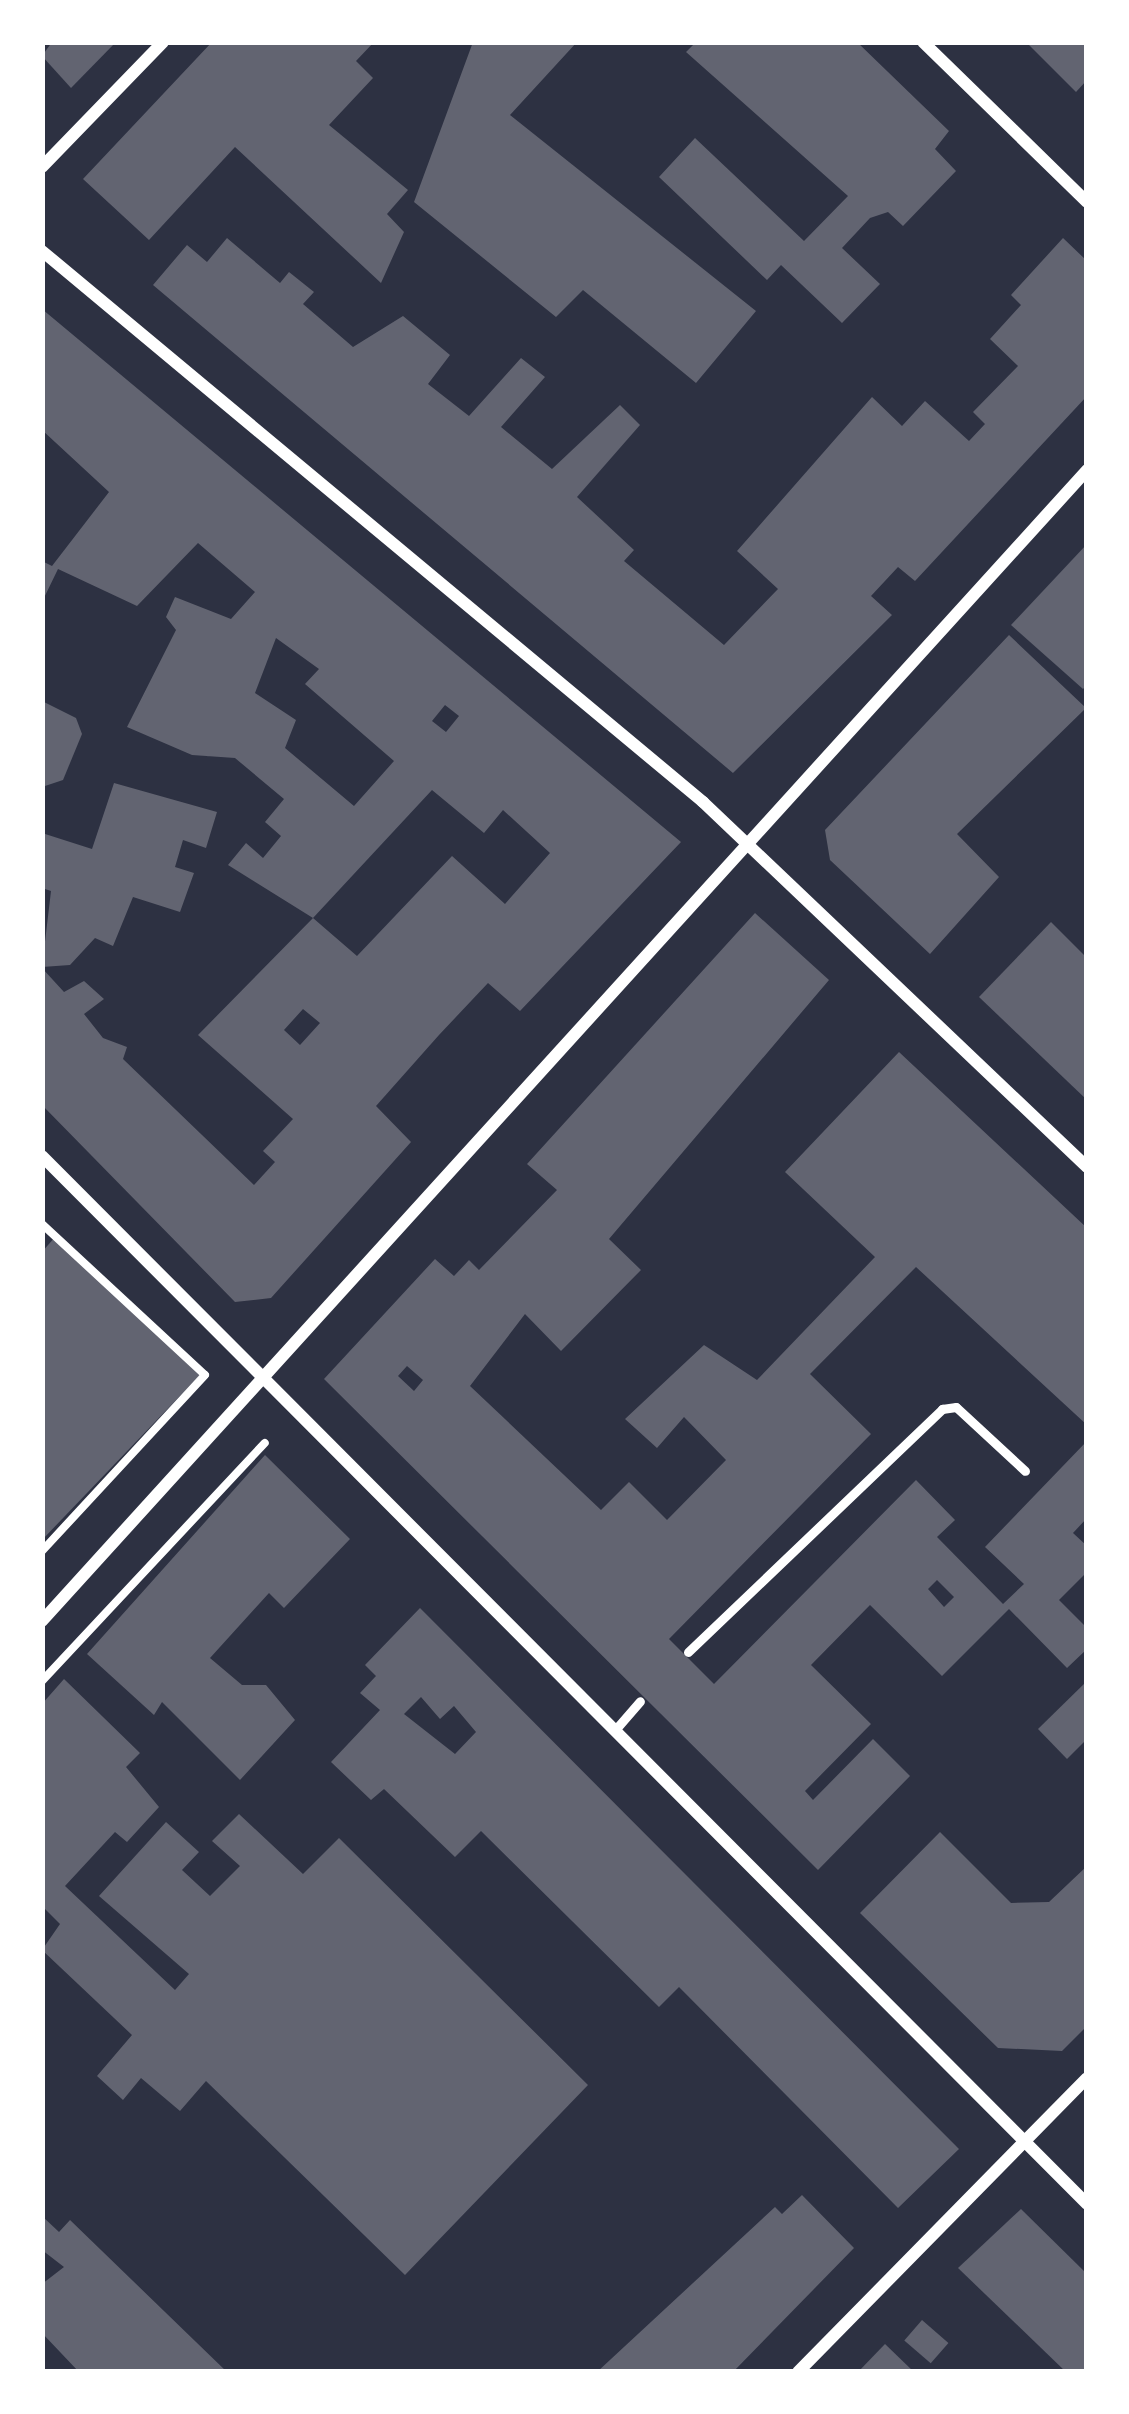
<!DOCTYPE html>
<style>
body{margin:0}
#map{position:relative;width:1129px;height:2414px;overflow:hidden;background:#2d3142;font-family:"Titillium Web",sans-serif}
div>[style]{position:absolute}
.building>*{inset:0;background:#626471;transform-origin:0 0}
.path>*{height:8px;margin:-4px;padding:0 4px;transform-origin:4px;border-radius:4px;background:#fff}
.service>*{height:9px;margin:-4.5px;padding:0 4.5px;transform-origin:4.5px;border-radius:4.5px;background:#fff}
.minor>*{height:12px;margin:-6px;padding:0 6px;transform-origin:6px;border-radius:6px;background:#fff}
span{translate:-50% -50%;white-space:nowrap;text-align:center;line-height:1.15;-webkit-text-stroke:9px #fff;paint-order:stroke}
.frame{position:absolute;inset:0;border:45px solid #fff;pointer-events:none}
</style>
<div id="map">
<div class="building">
<i style="clip-path:polygon(52px 42px,116px 42px,71px 88px,42px 56px)"></i>
<i style="clip-path:polygon(212px 42px,374px 42px,356px 61px,373px 78px,329px 125px,408px 190px,387px 214px,404px 232px,381px 283px,235px 147px,149px 240px,83px 179px)"></i>
<i style="clip-path:polygon(473px 42px,577px 42px,510px 115px,756px 311px,696px 383px,583px 290px,556px 317px,414px 202px)"></i>
<i style="clip-path:polygon(696px 42px,857px 42px,949px 131px,935px 149px,956px 171px,903px 226px,888px 212px,870px 218px,842px 248px,880px 284px,842px 323px,781px 265px,767px 280px,659px 177px,695px 138px,804px 241px,848px 196px,686px 52px)"></i>
<i style="clip-path:polygon(1026px 42px,1087px 42px,1087px 80px,1076px 92px)"></i>
<i style="clip-path:polygon(227px 238px,280px 283px,289px 272px,314px 292px,303px 304px,353px 347px,403px 316px,450px 355px,428px 384px,469px 416px,521px 358px,545px 377px,501px 427px,552px 469px,620px 405px,640px 425px,577px 497px,634px 550px,624px 561px,724px 645px,778px 589px,737px 551px,872px 397px,902px 426px,925px 401px,969px 441px,985px 424px,973px 412px,1018px 366px,990px 339px,1021px 305px,1011px 295px,1063px 238px,1087px 261px,1087px 396px,915px 581px,898px 567px,871px 596px,892px 615px,733px 773px,153px 285px,187px 245px,207px 262px)"></i>
<i style="clip-path:polygon(evenodd,42px 309px,681px 842px,520px 1011px,488px 983px,439px 1035px,376px 1106px,411px 1142px,271px 1298px,235px 1302px,42px 1105px,42px 968px,64px 992px,84px 981px,104px 999px,84px 1014px,103px 1038px,127px 1047px,123px 1059px,254px 1185px,275px 1162px,263px 1151px,293px 1119px,198px 1035px,313px 918px,228px 865px,246px 843px,263px 858px,281px 836px,265px 822px,284px 799px,235px 758px,192px 755px,127px 727px,176px 630px,166px 617px,175px 597px,231px 619px,255px 592px,198px 543px,137px 606px,58px 569px,42px 602px,42px 561px,52px 566px,109px 492px,42px 430px,42px 309px,276px 638px,319px 669px,305px 684px,394px 761px,354px 806px,285px 748px,296px 720px,255px 693px,276px 638px,42px 309px,445px 705px,459px 716px,446px 732px,432px 721px,445px 705px,42px 309px,432px 790px,484px 833px,503px 810px,550px 853px,505px 904px,452px 856px,357px 956px,313px 918px,432px 790px,42px 309px,303px 1009px,320px 1023px,300px 1045px,284px 1030px,303px 1009px)"></i>
<i style="clip-path:polygon(1087px 544px,1087px 685px,1083px 689px,1011px 625px)"></i>
<i style="clip-path:polygon(1009px 635px,1086px 708px,957px 834px,999px 877px,930px 954px,830px 860px,825px 830px)"></i>
<i style="clip-path:polygon(44px 702px,76px 718px,82px 734px,63px 780px,45px 786px)"></i>
<i style="clip-path:polygon(114px 783px,217px 812px,206px 848px,183px 840px,175px 867px,194px 873px,180px 912px,133px 897px,113px 946px,95px 938px,70px 965px,42px 967px,51px 891px,42px 888px,42px 833px,92px 849px)"></i>
<i style="clip-path:polygon(evenodd,755px 913px,829px 980px,609px 1239px,641px 1270px,561px 1351px,525px 1314px,470px 1386px,601px 1510px,629px 1482px,667px 1520px,726px 1460px,684px 1417px,657px 1448px,625px 1419px,704px 1345px,757px 1380px,875px 1257px,785px 1172px,899px 1052px,1087px 1228px,1087px 1425px,916px 1267px,810px 1374px,871px 1434px,669px 1639px,714px 1684px,916px 1480px,955px 1520px,937px 1537px,1003px 1604px,1024px 1584px,985px 1547px,1087px 1441px,1087px 1518px,1073px 1533px,1087px 1546px,1087px 1572px,1059px 1600px,1087px 1628px,1087px 1649px,1067px 1668px,1009px 1609px,942px 1676px,870px 1605px,811px 1665px,871px 1724px,805px 1791px,813px 1800px,873px 1739px,910px 1776px,818px 1870px,324px 1379px,435px 1259px,454px 1276px,469px 1260px,479px 1270px,557px 1190px,527px 1164px,755px 913px,407px 1366px,423px 1380px,414px 1391px,398px 1376px,407px 1366px,755px 913px,937px 1580px,954px 1597px,944px 1607px,928px 1589px,937px 1580px)"></i>
<i style="clip-path:polygon(1051px 922px,1087px 958px,1087px 1100px,979px 997px)"></i>
<i style="clip-path:polygon(55px 1237px,200px 1375px,42px 1540px,42px 1252px)"></i>
<i style="clip-path:polygon(265px 1455px,350px 1539px,284px 1608px,269px 1593px,210px 1658px,242px 1685px,266px 1685px,295px 1720px,240px 1780px,162px 1702px,154px 1715px,87px 1654px)"></i>
<i style="clip-path:polygon(evenodd,420px 1608px,959px 2149px,898px 2208px,679px 1987px,659px 2007px,481px 1831px,455px 1857px,384px 1789px,371px 1800px,331px 1762px,380px 1710px,360px 1693px,376px 1676px,365px 1665px,420px 1608px,421px 1697px,440px 1719px,454px 1706px,476px 1732px,455px 1754px,404px 1714px,421px 1697px)"></i>
<i style="clip-path:polygon(64px 1679px,140px 1753px,126px 1767px,159px 1807px,127px 1842px,115px 1832px,65px 1886px,175px 1990px,189px 1974px,99px 1896px,166px 1822px,199px 1852px,182px 1870px,210px 1896px,240px 1866px,212px 1841px,239px 1814px,303px 1874px,339px 1838px,588px 2085px,405px 2275px,206px 2081px,180px 2111px,141px 2078px,123px 2100px,97px 2076px,132px 2035px,42px 1950px,60px 1924px,42px 1906px,42px 1704px)"></i>
<i style="clip-path:polygon(1087px 1681px,1087px 1739px,1067px 1759px,1038px 1729px)"></i>
<i style="clip-path:polygon(940px 1832px,1011px 1903px,1049px 1902px,1087px 1866px,1087px 2026px,1062px 2051px,998px 2048px,860px 1913px)"></i>
<i style="clip-path:polygon(802px 2195px,854px 2248px,733px 2372px,597px 2372px,775px 2207px,782px 2214px)"></i>
<i style="clip-path:polygon(1021px 2209px,1087px 2274px,1087px 2372px,1066px 2372px,958px 2268px)"></i>
<i style="clip-path:polygon(42px 2216px,59px 2232px,70px 2220px,227px 2372px,79px 2372px,42px 2333px,42px 2284px,64px 2267px,42px 2250px)"></i>
<i style="left:922px;top:2320px;width:35px;height:27px;rotate:41deg"></i>
<i style="clip-path:polygon(885px 2344px,914px 2372px,858px 2372px)"></i>
</div>
<div class="path">
<i style="left:42px;top:1224px;width:222px;rotate:42.8deg"></i>
<i style="left:205px;top:1375px;width:240px;rotate:132.8deg"></i>
<i style="left:42px;top:1681px;width:326px;rotate:-46.9deg"></i>
</div>
<div class="service">
<i style="left:688px;top:1652px;width:352px;rotate:-43.7deg"></i>
<i style="left:942px;top:1409px;width:14px;rotate:-8deg"></i>
<i style="left:956px;top:1407px;width:94px;rotate:42.8deg"></i>
<i style="left:615px;top:1730px;width:38px;rotate:-49deg"></i>
</div>
<div class="minor">
<i style="left:923px;top:42px;width:229px;rotate:44.3deg"></i>
<i style="left:42px;top:167px;width:174px;rotate:-45.9deg"></i>
<i style="left:42px;top:251px;width:861px;rotate:39.81deg"></i>
<i style="left:703px;top:802px;width:530px;rotate:43.55deg"></i>
<i style="left:42px;top:1156px;width:1480px;rotate:45.08deg"></i>
<i style="left:42px;top:1621px;width:1555px;rotate:-47.76deg"></i>
<i style="left:798px;top:2372px;width:412px;rotate:-45.5deg"></i>
</div>
<div class="frame"></div>
</div>
